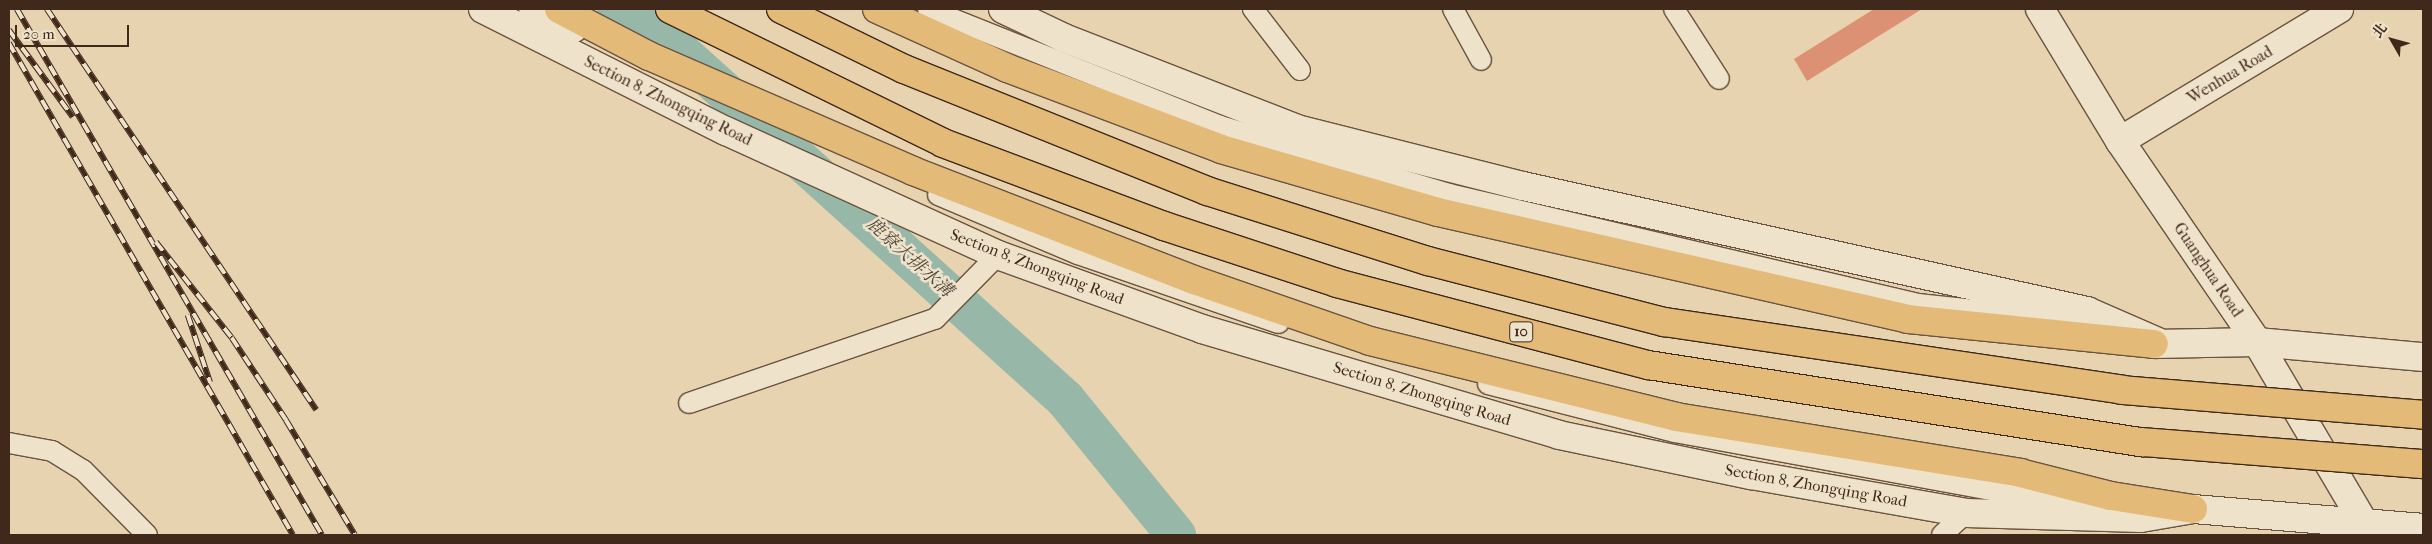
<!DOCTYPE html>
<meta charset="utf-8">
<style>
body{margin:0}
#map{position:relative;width:2432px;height:544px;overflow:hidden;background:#e7d3af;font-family:"IM FELL French Canon","Noto Serif TC",serif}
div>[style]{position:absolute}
.canal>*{height:40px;margin:-20px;padding:0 20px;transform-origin:20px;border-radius:20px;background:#97b8a9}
.building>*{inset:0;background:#dd9174}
.roads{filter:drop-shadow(1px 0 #6a543f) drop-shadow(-1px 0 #6a543f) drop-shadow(0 1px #6a543f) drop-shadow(0 -1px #6a543f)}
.lane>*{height:20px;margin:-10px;padding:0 10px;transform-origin:10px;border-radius:10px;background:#efe2cb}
.street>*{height:28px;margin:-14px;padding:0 14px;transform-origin:14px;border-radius:14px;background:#efe2cb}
.secondary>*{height:28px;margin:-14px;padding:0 14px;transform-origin:14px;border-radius:14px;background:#efe2cb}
.primary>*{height:28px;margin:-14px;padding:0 14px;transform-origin:14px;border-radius:14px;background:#e4ba78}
.rail>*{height:5.5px;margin-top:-2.75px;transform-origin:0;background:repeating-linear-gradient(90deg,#efe2cb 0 11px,#40291a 0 22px);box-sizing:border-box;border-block:1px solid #40291a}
.bridges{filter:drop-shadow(1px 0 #40291a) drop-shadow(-1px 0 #40291a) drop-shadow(0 1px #40291a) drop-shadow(0 -1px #40291a)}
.primary-bridge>*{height:28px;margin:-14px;padding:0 14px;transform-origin:14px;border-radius:14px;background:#e4ba78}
span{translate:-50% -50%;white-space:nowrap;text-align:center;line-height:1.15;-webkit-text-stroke:5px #efe2cb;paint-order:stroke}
.shield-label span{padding:1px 4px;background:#efe2cb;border:1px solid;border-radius:4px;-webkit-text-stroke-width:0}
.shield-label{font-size:15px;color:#40291a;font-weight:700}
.street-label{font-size:16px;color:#40291a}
.water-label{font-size:18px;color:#514637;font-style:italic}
.frame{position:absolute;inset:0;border:10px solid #40291a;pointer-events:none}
.north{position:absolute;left:2367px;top:15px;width:50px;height:50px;-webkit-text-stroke:4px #efe2cb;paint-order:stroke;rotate:308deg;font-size:14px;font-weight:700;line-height:20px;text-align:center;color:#40291a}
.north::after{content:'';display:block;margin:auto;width:18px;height:22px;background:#40291a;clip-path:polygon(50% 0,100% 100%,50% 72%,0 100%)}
.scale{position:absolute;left:15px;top:25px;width:114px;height:22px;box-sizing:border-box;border:2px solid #40291a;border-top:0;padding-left:6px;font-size:15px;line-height:18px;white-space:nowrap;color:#40291a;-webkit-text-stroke:4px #efe2cb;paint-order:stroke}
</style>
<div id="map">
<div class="canal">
<i style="left:617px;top:9px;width:39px;rotate:26deg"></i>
<i style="left:652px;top:26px;width:557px;rotate:42.09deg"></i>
<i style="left:1065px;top:399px;width:176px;rotate:50.8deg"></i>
</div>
<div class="building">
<i style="clip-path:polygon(1874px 9px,1922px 9px,1807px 81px,1794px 59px)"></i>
</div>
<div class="roads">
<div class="lane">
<i style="left:529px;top:9px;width:52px;rotate:26.1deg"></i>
<i style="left:928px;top:9px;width:315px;rotate:21.8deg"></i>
<i style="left:1220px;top:126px;width:239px;rotate:16.5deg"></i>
<i style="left:1449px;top:194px;width:482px;rotate:13.2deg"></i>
<i style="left:1918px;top:304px;width:151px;rotate:6.1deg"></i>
<i style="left:2068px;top:320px;width:17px;rotate:21deg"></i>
<i style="left:1253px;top:9px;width:77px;rotate:52.4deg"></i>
<i style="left:1453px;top:9px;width:58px;rotate:61.2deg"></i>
<i style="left:1674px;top:9px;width:83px;rotate:57.3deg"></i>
<i style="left:938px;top:195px;width:152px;rotate:22.9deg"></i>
<i style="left:1078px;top:254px;width:212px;rotate:19deg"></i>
<i style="left:1488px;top:384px;width:193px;rotate:14.4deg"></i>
<i style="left:1675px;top:432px;width:423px;rotate:10.4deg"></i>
<i style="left:689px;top:403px;width:260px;rotate:-18.9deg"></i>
<i style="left:935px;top:319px;width:90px;rotate:-45.5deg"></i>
<i style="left:9px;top:443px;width:44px;rotate:10.5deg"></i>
<i style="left:52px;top:451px;width:36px;rotate:32deg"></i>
<i style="left:83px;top:470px;width:91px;rotate:45.4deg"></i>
<i style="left:1942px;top:535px;width:33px;rotate:-43deg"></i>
</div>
<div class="street">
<i style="left:2040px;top:9px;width:154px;rotate:58.8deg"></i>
<i style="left:2120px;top:141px;width:243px;rotate:55.7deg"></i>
<i style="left:2257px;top:342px;width:224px;rotate:59.4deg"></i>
<i style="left:2120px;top:141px;width:256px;rotate:-31.1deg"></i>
</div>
<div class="secondary">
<i style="left:483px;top:9px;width:272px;rotate:26.7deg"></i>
<i style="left:726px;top:131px;width:299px;rotate:24.5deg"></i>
<i style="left:998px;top:255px;width:217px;rotate:19.9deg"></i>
<i style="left:1202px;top:329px;width:372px;rotate:16.5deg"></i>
<i style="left:1559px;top:435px;width:196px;rotate:11.8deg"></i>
<i style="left:1751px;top:475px;width:218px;rotate:10deg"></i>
<i style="left:1966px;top:513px;width:175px;rotate:1.6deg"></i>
<i style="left:2141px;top:518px;width:53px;rotate:-9.8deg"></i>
<i style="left:2193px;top:509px;width:231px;rotate:4.7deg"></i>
<i style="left:1003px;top:9px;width:68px;rotate:25.4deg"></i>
<i style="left:1064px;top:38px;width:250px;rotate:21.3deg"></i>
<i style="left:1297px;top:129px;width:233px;rotate:14.2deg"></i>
<i style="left:1523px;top:186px;width:578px;rotate:12.5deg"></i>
<i style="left:2087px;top:311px;width:77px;rotate:23.6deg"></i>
<i style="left:2154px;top:344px;width:103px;rotate:-1.1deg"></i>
<i style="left:2257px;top:342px;width:167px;rotate:5.2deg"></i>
</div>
<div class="primary">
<i style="left:559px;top:9px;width:102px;rotate:27.6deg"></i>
<i style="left:649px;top:56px;width:288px;rotate:23.5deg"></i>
<i style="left:913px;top:171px;width:301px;rotate:21.2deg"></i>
<i style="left:1194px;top:280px;width:186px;rotate:19.1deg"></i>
<i style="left:1370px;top:341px;width:315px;rotate:13.9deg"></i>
<i style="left:1676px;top:417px;width:349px;rotate:9.2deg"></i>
<i style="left:2020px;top:473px;width:94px;rotate:14.2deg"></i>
<i style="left:2111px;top:496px;width:83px;rotate:9deg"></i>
<i style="left:877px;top:9px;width:143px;rotate:24.4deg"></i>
<i style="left:1007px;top:68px;width:229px;rotate:20.7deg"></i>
<i style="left:1221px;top:149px;width:226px;rotate:16.2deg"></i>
<i style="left:1438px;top:212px;width:482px;rotate:12.8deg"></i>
<i style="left:1908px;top:319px;width:247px;rotate:5.8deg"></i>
</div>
</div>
<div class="rail">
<i style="left:17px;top:9px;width:608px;rotate:59.89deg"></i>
<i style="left:47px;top:9px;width:483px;rotate:56.1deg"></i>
<i style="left:9px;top:30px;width:108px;rotate:53.7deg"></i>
<i style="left:9px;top:43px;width:568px;rotate:60deg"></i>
<i style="left:156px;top:242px;width:122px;rotate:51.6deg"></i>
<i style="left:232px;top:338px;width:98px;rotate:56.6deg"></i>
<i style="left:286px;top:420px;width:134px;rotate:59deg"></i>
<i style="left:188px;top:315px;width:71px;rotate:71.8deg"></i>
</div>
<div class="bridges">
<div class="primary-bridge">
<i style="left:670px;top:9px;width:304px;rotate:26.1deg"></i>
<i style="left:943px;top:143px;width:236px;rotate:20.6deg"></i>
<i style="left:1164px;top:226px;width:182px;rotate:18.2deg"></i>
<i style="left:1337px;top:283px;width:322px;rotate:14.8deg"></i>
<i style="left:1648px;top:365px;width:500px;rotate:8.9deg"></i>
<i style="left:2142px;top:442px;width:282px;rotate:4.5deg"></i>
<i style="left:781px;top:9px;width:137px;rotate:26deg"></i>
<i style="left:904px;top:69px;width:327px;rotate:21.9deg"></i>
<i style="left:1207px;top:191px;width:232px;rotate:17.6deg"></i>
<i style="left:1428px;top:261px;width:244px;rotate:14.5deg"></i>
<i style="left:1664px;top:322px;width:463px;rotate:8.4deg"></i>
<i style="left:2122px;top:390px;width:302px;rotate:4.7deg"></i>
</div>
</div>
<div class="shield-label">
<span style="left:1521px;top:332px">10</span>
</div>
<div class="street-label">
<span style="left:2230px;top:75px;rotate:-31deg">Wenhua Road</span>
<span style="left:668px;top:101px;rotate:26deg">Section 8, Zhongqing Road</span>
<span style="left:1037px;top:267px;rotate:21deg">Section 8, Zhongqing Road</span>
<span style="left:2208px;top:270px;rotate:56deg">Guanghua Road</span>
<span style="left:1422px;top:394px;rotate:17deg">Section 8, Zhongqing Road</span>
<span style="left:1816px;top:486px;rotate:10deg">Section 8, Zhongqing Road</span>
</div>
<div class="water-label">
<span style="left:909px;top:258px;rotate:42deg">鹿寮大排水溝</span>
</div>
<div class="frame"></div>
<div class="north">北</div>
<div class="scale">20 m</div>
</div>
